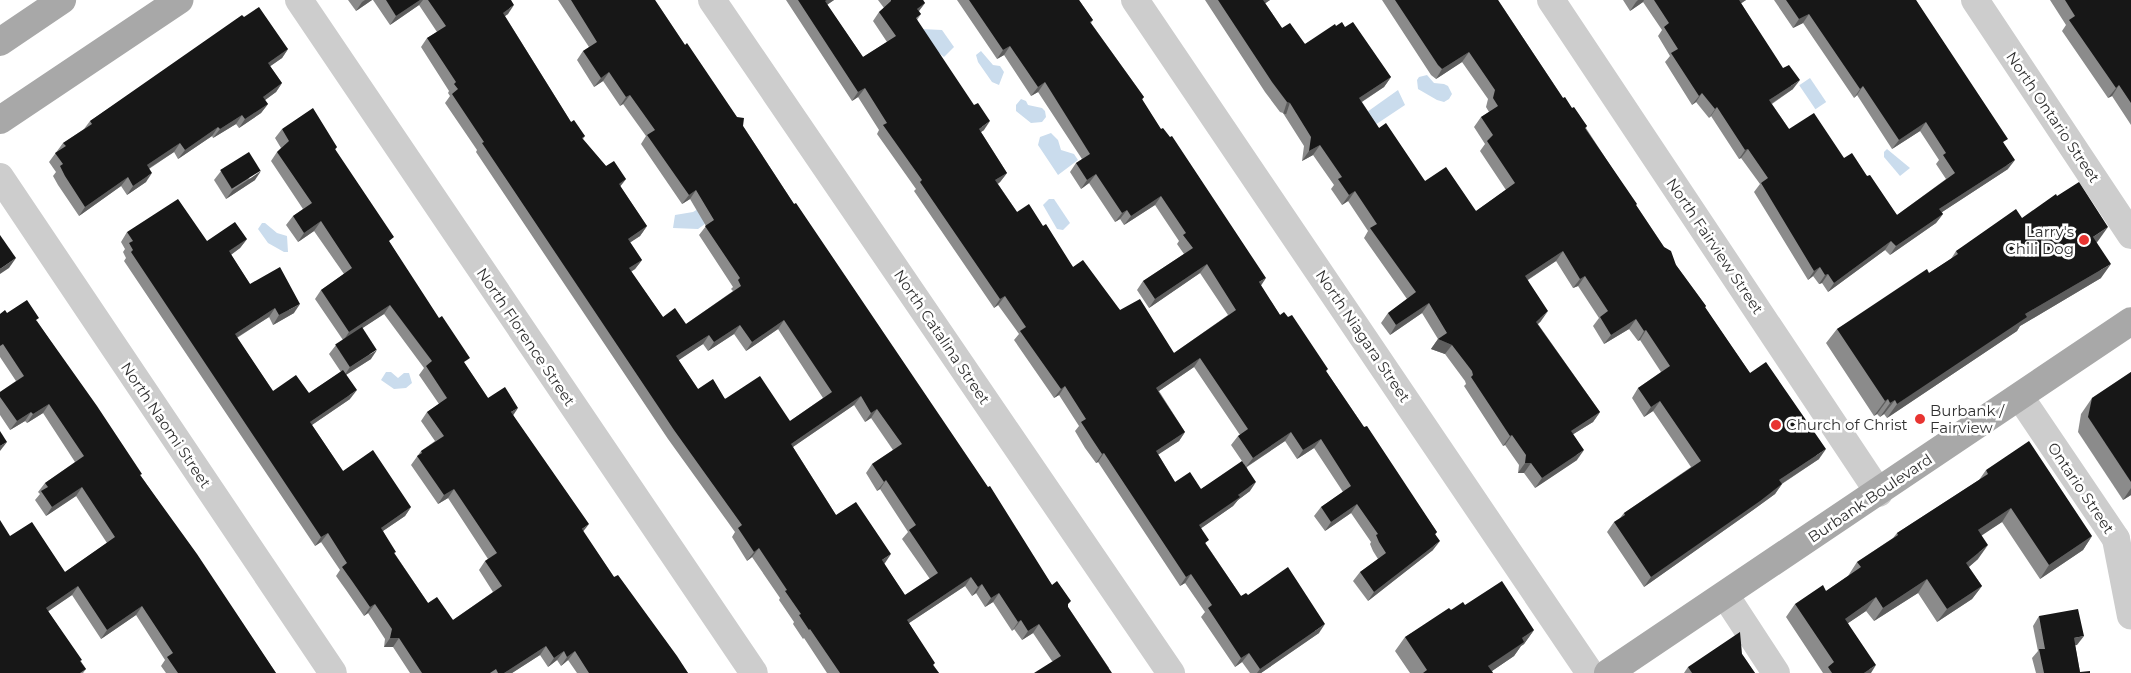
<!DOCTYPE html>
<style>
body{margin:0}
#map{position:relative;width:2131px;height:673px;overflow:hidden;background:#fff;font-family:Montserrat,sans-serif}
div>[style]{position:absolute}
.water>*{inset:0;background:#cadced;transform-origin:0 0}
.minor>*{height:28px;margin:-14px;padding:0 14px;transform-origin:14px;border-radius:14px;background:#cdcdcd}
.major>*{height:28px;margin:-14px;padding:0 14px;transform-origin:14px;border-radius:14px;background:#a8a8a8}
.wall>*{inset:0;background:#8b8b8b}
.shaded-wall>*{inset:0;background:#5d5d5d;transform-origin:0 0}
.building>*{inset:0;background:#171717;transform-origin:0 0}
.dots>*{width:14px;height:14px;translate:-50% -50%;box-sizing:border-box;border:2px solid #fff;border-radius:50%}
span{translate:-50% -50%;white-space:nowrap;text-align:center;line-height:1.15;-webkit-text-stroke:5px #fff;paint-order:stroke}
.street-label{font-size:15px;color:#303030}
.poi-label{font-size:15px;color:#303030}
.right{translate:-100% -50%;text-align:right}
.left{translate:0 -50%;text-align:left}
</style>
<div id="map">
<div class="water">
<i style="clip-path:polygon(921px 29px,942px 30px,954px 47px,944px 57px,933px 48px)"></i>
<i style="clip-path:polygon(981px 51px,993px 65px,1000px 66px,1004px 72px,999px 85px,992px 82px,978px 62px,976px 55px)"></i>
<i style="clip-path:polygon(1427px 75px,1434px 83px,1444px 84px,1448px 86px,1452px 94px,1449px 99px,1444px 102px,1437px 100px,1418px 89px,1417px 80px,1419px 77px)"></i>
<i style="left:1810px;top:78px;width:29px;height:13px;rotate:56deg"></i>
<i style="clip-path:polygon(1398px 90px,1405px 105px,1375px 125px,1367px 112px)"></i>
<i style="clip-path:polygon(1021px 99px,1026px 101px,1028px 105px,1042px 108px,1045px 111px,1046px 117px,1042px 122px,1031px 123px,1016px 111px,1016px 105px)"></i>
<i style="clip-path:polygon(1051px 133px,1058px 140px,1061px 150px,1074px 154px,1078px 160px,1058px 175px,1038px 145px,1040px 137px)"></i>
<i style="clip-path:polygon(1887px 149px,1910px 168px,1900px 176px,1884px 157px,1884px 152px)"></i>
<i style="clip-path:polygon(1049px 199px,1054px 199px,1070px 223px,1063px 230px,1057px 229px,1043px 205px)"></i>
<i style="clip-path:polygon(703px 206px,712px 219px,698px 229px,673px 228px,675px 215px,693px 212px)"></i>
<i style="clip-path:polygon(262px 223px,265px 223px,277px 233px,287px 236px,288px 252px,284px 252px,268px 243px,258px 229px)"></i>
<i style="clip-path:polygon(386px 372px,391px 372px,398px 378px,404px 373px,409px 373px,412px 383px,406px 388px,394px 389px,381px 380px)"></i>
</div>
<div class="minor">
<i style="left:299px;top:0;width:812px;rotate:55.94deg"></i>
<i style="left:712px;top:0;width:815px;rotate:55.71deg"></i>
<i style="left:1135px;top:0;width:812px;rotate:55.94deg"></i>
<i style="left:1551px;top:0;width:592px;rotate:56.36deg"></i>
<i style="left:1975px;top:0;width:282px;rotate:56.4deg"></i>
<i style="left:0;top:177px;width:597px;rotate:56.12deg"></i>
<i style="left:2020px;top:397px;width:171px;rotate:55.9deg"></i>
<i style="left:2116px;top:539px;width:78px;rotate:79deg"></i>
<i style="left:1725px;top:595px;width:93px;rotate:56.8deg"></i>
</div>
<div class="major">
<i style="left:0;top:42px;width:75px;rotate:-34.1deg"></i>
<i style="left:0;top:120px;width:216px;rotate:-33.8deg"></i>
<i style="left:1608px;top:673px;width:630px;rotate:-33.94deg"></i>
</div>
<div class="wall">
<i style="clip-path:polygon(348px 0,372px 0,356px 11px)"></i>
<i style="clip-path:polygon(evenodd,373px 0,511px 0,508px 14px,505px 16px,571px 122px,585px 136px,583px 139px,606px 166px,626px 179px,620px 186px,647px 226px,640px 236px,630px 242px,642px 260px,635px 269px,631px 272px,663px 317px,686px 324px,733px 291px,731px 289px,733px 287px,699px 235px,706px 226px,690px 199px,682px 204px,641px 144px,646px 136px,623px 104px,620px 106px,603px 81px,594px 87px,577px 60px,583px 51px,589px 47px,558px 0,655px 0,685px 45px,743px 126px,794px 204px,1052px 585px,1068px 605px,1068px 607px,1109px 668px,1052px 661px,1033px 633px,1022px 640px,1014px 629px,1012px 631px,993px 602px,985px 607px,976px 593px,972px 596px,965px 586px,909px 623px,934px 666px,939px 673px,827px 673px,804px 638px,803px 639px,793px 624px,794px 622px,779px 600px,780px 598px,752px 557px,747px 561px,732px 537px,735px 532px,668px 439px,476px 152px,477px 150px,445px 103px,450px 96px,448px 93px,449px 91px,421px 47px,427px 38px,437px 32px,419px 5px,390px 25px,373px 0,778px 329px,823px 398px,790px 421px,698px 389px,678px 360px,703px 344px,708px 351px,734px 334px,746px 351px,778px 329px,373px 0,854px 405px,865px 422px,871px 418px,893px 450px,872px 464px,866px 473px,877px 491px,880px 489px,908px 532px,902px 539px,930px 579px,905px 595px,884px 564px,885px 563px,836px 515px,793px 447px,854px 405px)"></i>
<i style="clip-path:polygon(evenodd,786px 0,834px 0,827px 5px,863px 57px,887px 42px,873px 21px,879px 12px,884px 8px,878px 0,923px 0,925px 3px,919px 11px,921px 14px,917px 20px,984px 130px,981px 132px,1007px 173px,1000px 182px,998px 184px,1017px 212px,1043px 226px,1073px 267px,1120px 310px,1174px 353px,1228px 315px,1200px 273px,1149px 308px,1137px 290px,1143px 281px,1184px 254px,1177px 244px,1179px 241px,1155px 205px,1124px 225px,1120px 219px,1115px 222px,1089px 183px,1081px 189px,1070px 172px,1076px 163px,1082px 159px,1038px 92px,1031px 96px,1004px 55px,997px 59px,957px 0,1079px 0,1093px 20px,1091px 23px,1144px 97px,1142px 100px,1260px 285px,1280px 315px,1326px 371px,1364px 427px,1437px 532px,1435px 535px,1433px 550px,1368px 601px,1353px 581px,1360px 572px,1378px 559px,1373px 551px,1370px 544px,1371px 542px,1351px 513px,1325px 531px,1314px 516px,1321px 507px,1343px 492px,1314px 448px,1297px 459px,1285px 441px,1247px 467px,1250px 491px,1238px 500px,1233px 506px,1201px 528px,1206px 544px,1241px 596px,1248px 595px,1319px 633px,1261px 673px,1250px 673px,1242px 662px,1235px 667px,1201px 617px,1205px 612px,1185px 583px,1180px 586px,1098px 462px,1096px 463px,1085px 448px,1075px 431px,1079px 426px,1059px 395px,1054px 398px,1014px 340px,1019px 334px,998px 305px,994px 308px,914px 191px,916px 189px,877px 134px,879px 130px,858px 97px,852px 101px,786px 0,1194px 367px,1240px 435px,1238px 436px,1231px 445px,1244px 464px,1201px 489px,1175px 482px,1158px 454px,1179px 441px,1185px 432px,1159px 391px,1194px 367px)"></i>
<i style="clip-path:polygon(1205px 0,1270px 0,1265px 3px,1282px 28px,1305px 44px,1336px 26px,1345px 27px,1391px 77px,1384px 87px,1362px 102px,1379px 128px,1425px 181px,1476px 211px,1506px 190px,1480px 151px,1485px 144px,1474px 127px,1481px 117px,1489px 112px,1486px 107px,1488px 99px,1462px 62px,1436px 79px,1431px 75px,1382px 0,1498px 0,1563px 98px,1587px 126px,1586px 128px,1636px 205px,1676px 265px,1706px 306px,1705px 308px,1750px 373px,1819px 459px,1782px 484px,1775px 494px,1753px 510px,1644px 587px,1607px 532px,1614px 522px,1620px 518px,1624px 513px,1691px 467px,1653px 411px,1644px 417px,1632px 398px,1638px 388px,1661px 372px,1640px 340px,1638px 341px,1629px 329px,1604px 344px,1593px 326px,1599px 318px,1578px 286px,1573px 288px,1556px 261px,1528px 280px,1541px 321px,1538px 324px,1600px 412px,1593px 422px,1573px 434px,1577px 460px,1535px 488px,1524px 473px,1518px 473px,1519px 465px,1505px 445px,1503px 446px,1464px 386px,1466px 384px,1465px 381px,1445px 354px,1431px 349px,1438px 339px,1422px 313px,1390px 335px,1381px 323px,1388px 313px,1407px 299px,1364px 238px,1368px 231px,1348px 201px,1342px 205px,1331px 189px,1334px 185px,1313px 155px,1302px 161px,1304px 146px,1283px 113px,1280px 112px,1265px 92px)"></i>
<i style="clip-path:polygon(1623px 0,1746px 0,1741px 3px,1793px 89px,1772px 104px,1789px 129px,1844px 158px,1867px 176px,1897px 215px,1946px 179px,1936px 164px,1939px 160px,1920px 131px,1892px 149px,1857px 95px,1854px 98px,1803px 23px,1793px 28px,1774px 0,1916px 0,2004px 144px,2008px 169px,1942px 212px,1943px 214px,1936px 223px,1890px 255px,1885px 250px,1828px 292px,1822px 283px,1819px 284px,1813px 276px,1808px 280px,1754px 192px,1760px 184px,1741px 158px,1739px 159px,1711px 116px,1709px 118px,1696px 102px,1692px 105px,1665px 62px,1670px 56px,1658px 36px,1662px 30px,1643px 2px,1630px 11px)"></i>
<i style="clip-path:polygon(2050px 0,2131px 0,2131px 125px,2112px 96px,2108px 98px,2062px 31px,2066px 25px)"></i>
<i style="clip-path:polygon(244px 17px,288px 49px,282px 58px,270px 66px,282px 83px,276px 92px,265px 100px,268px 104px,261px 113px,239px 128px,236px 124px,213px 138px,212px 136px,178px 159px,174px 152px,149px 169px,146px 182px,127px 195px,121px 186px,79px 216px,58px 185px,53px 176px,56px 172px,49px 162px,63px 143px,84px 129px,90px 121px)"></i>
<i style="clip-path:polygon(evenodd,282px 129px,337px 147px,335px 150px,390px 243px,465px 364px,488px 398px,513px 415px,583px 532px,614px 577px,688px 673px,577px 673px,568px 660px,561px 666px,557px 660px,548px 667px,540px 655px,512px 673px,410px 673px,393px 647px,384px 647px,385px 639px,368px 613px,364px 616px,346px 590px,336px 576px,340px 570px,321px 542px,315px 546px,124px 261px,126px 258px,123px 252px,125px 249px,121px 242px,127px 232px,207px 241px,247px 239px,240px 248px,231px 255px,250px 284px,294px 313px,273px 325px,269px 317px,237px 338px,273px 391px,309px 393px,341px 372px,329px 354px,336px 345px,343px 340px,315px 299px,321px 290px,344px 274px,314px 231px,298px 242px,286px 225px,293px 216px,303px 209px,271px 161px,277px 152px,281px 148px,275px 138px,282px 129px,384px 314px,424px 368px,419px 375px,439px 404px,427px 412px,421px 421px,435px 441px,421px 451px,411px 465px,438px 504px,448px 498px,488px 559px,485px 561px,479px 570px,493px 592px,453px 620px,428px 603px,395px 554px,383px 531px,405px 516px,411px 507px,343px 471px,312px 425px,350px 399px,346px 375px,371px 359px,362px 328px,384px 314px)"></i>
<i style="clip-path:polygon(221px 171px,255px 180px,226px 199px,214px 180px)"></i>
<i style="clip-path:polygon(2022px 218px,2098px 241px,2097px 242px,2101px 278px,2020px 326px,2017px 331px,1887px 418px,1884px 414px,1880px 417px,1877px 414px,1874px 416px,1826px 343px,1837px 329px,1929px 273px,1951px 259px,1956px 251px)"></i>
<i style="clip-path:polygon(7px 313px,37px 321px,141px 476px,276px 673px,166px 673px,161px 666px,165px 660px,136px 615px,101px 639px,72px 595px,48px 611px,86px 669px,83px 673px,0 673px,10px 536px,65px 572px,107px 543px,76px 496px,46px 516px,35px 500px,40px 494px,38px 492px,45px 483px,75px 462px,43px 413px,27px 423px,25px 421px,10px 430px,0 415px,0 392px,16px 381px,0 357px,0 314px)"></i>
<i style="clip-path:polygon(2131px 372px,2131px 495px,2123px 500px,2078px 432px,2081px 414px,2092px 398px)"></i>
<i style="clip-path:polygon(1986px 470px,2092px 536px,2083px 550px,2040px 579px,2002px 522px,1981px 535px,1978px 559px,1969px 567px,1982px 586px,1972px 599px,1937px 622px,1918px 593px,1874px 621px,1866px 611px,1848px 623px,1871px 673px,1823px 673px,1786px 617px,1795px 604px,1826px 591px,1848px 576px,1857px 562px,1893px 538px,1897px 533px,1979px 480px)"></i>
<i style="clip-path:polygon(1465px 605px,1534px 630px,1524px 644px,1521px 646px,1514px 656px,1492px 671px,1493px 673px,1410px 673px,1395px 651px,1405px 637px,1451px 610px)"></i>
<i style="clip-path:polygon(2039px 616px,2077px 645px,2075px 645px,2080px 672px,2090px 673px,2036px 673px,2032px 658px,2038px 651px,2033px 626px)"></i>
<i style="clip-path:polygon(1742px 654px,1755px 673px,1684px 673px,1688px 667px)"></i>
</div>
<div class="shaded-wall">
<i style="clip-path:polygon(365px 0,372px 0,356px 11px,362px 2px)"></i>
<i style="clip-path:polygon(420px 0,423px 0,419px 5px,390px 25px,396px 16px)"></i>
<i style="clip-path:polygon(827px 0,834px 0,819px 10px,825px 1px)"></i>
<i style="clip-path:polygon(1262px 0,1270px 0,1256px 10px)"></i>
<i style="clip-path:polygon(1638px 0,1644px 0,1643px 2px,1630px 11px,1636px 2px)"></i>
<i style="clip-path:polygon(1739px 0,1746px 0,1733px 9px)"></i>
<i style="clip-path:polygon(925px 3px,918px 12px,917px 9px)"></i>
<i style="clip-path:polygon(514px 5px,508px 14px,496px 22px,503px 13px)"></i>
<i style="clip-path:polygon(1809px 14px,1803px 23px,1793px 28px,1799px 19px)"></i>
<i style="clip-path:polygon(1010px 46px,1004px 55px,997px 59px,1003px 50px)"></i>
<i style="clip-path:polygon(288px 49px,282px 58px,262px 72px,268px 63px)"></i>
<i style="clip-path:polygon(1469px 52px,1462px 62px,1436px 79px,1442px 69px)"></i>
<i style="clip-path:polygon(609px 72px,603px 81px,594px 87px,601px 78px)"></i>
<i style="clip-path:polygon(1391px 77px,1384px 87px,1352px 108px,1359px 98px)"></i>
<i style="clip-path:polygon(1800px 80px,1793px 89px,1763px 109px,1769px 100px)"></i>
<i style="clip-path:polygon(1045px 82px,1038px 92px,1031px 96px,1038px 87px)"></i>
<i style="clip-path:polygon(282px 83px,276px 92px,257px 106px,263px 97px)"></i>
<i style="clip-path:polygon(2119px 85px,2112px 96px,2108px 98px,2116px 88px)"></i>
<i style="clip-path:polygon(1863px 86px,1857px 95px,1854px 98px,1860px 89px)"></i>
<i style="clip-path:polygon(865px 88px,858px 97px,852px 101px,858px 92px)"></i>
<i style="clip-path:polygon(1702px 93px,1696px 102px,1692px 105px,1699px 96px)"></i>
<i style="clip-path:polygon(630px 95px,623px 104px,620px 106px,626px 97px)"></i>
<i style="left:1287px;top:102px;width:3px;height:12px;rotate:18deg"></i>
<i style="clip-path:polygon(268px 104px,261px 113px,239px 128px,245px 119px)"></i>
<i style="clip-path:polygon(1717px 107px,1711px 116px,1709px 118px,1715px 109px)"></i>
<i style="clip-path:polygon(242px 115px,236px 124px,213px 138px,220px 129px)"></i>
<i style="clip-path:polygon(990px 121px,984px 130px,972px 138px,979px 129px)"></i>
<i style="clip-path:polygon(1926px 122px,1920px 131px,1892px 149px,1899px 140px)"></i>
<i style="clip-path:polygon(218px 127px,212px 136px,178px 159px,185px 150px)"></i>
<i style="clip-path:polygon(180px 143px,174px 152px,140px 174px,147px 165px)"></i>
<i style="clip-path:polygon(1320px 145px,1313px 155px,1302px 161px,1309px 151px)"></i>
<i style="clip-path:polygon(1748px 149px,1741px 158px,1739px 159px,1745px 150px)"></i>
<i style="clip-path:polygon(2015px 160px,2008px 169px,1933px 218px,1939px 209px)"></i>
<i style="clip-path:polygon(261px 171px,255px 180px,226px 199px,233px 190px)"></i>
<i style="clip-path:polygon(152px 173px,146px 182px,127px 195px,133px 186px)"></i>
<i style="clip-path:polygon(1007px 173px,1000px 182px,989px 189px,995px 180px)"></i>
<i style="clip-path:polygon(1096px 174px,1089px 183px,1081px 189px,1087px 180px)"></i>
<i style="clip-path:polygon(128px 177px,121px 186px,79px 216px,85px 207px)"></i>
<i style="clip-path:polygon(626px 179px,619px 188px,619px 184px)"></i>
<i style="clip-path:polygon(696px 190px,690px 199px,682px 204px,689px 195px)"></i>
<i style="clip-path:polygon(1355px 191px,1348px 201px,1342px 205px,1349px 195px)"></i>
<i style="clip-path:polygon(1161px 196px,1155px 205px,1124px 225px,1131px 216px)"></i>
<i style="clip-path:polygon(1127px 210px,1120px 219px,1115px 222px,1122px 213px)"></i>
<i style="clip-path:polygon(1943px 214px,1936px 223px,1890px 255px,1896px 246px)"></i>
<i style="clip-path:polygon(321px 221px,314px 231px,298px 242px,304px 233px)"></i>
<i style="clip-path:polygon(647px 226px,640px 236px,622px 248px,628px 239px)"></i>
<i style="clip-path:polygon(2108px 227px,2098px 241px,2083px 251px,2093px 237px)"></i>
<i style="clip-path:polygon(247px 239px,240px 248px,222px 261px,229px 251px)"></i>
<i style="clip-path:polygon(1891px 241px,1885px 250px,1828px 292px,1834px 283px)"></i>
<i style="clip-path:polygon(1563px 251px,1556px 261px,1518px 286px,1525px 276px)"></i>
<i style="clip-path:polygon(16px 258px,9px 268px,0 274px,0 269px)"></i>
<i style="clip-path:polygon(642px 260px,635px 269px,622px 277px,629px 268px)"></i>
<i style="clip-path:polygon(1207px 264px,1200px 273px,1149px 308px,1155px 299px)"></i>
<i style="clip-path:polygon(2111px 264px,2101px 278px,2020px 326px,2017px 331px,1887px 418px,1897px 404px,2025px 314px)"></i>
<i style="clip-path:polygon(1820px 267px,1813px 276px,1808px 280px,1814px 271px)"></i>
<i style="clip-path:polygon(1828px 274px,1822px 283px,1819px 284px,1825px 275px)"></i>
<i style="clip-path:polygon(1585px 276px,1578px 286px,1573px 288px,1580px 279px)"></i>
<i style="clip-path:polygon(1266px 278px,1260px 287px,1259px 282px)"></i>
<i style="clip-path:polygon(1005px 296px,998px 305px,994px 308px,1000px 299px)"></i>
<i style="clip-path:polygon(1429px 303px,1422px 313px,1390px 335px,1396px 325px)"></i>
<i style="clip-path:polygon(300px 304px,294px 313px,273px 325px,279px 315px)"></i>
<i style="clip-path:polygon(390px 305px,384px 314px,343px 341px,349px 332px)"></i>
<i style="clip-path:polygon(275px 308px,269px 317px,228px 343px,235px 334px)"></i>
<i style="clip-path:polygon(1548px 311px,1541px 321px,1529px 332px,1536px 322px)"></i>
<i style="clip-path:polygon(1636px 319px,1629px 329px,1604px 344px,1611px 335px)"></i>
<i style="clip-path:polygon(784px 320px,778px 329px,746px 351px,752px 342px)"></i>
<i style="clip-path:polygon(740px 325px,734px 334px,708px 351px,714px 342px)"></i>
<i style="clip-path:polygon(1646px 330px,1640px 340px,1638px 341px,1644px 331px)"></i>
<i style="clip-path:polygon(709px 335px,703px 344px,670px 366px,676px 356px)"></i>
<i style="clip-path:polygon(1438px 339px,1452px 345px,1445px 354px,1431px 349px)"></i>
<i style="clip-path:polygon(377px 350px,371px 359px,344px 376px,350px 367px)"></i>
<i style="clip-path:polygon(1200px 358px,1194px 367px,1150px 397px,1156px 388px)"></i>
<i style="clip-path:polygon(1065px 386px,1059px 395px,1054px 398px,1061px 389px)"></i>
<i style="clip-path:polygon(357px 390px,350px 399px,303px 431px,310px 422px)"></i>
<i style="clip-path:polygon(861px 396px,854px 405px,784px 453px,791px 444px)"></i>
<i style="clip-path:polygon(1888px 399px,1877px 414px,1874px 416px,1885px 401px)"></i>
<i style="clip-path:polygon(1895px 400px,1884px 414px,1880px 417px,1890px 403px)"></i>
<i style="clip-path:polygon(1660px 401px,1653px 411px,1644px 417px,1651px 407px)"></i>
<i style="clip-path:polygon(49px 404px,43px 413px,27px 423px,33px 414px)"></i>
<i style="clip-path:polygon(518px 408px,512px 417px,511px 412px)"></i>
<i style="clip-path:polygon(877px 409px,871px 418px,865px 422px,871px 413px)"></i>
<i style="clip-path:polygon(31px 412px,25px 421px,10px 430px,17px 421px)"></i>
<i style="clip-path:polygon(1600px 412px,1593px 422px,1564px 440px,1571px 431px)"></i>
<i style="clip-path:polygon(1185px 432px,1179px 441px,1150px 460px,1156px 451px)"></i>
<i style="clip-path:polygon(1291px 432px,1285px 441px,1246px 467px,1253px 458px)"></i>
<i style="clip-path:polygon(1512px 435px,1505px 445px,1503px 446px,1510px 436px)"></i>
<i style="clip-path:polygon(1321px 439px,1314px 448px,1297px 459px,1303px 450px)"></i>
<i style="clip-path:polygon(7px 442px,0 451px,0 446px)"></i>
<i style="clip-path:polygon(1826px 449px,1819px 459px,1772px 490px,1779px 480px)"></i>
<i style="clip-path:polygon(1584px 450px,1577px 460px,1535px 488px,1542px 478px)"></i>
<i style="clip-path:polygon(1104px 453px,1098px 462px,1096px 463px,1102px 454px)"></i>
<i style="clip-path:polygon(1525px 463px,1531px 463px,1524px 473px,1518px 473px)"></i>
<i style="clip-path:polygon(886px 480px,880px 489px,877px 491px,884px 482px)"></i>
<i style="clip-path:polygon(1256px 482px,1250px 491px,1238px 500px,1233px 506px,1193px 534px,1199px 525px,1238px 495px)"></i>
<i style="clip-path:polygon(1782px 484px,1775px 494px,1753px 510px,1644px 587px,1651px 577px)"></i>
<i style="clip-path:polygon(82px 487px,76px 496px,46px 516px,52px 507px)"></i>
<i style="clip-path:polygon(2131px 488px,2131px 495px,2123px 500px)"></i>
<i style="clip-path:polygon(454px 489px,448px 498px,438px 504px,444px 495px)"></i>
<i style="clip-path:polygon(1357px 504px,1351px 513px,1325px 531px,1331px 522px)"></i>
<i style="clip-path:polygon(411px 507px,405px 516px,374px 537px,381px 528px)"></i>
<i style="clip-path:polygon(2011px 508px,2002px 522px,1969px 544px,1978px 530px)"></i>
<i style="clip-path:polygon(589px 524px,582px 533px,582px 529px)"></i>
<i style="clip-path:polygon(328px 533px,321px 542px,315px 546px,321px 537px)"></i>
<i style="clip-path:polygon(2092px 536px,2083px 550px,2040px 579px,2049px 565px)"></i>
<i style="clip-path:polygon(1440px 541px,1433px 550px,1368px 601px,1374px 592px)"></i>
<i style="clip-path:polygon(1988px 545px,1978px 559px,1957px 577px,1966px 563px)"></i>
<i style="clip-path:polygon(759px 548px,752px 557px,747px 561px,754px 552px)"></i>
<i style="clip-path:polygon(891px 554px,885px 563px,876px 569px,882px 560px)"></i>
<i style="clip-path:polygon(1191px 574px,1185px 583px,1180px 586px,1186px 577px)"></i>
<i style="clip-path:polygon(971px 577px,965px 586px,900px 629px,907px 620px)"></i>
<i style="clip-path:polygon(1927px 579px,1918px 593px,1874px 621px,1883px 608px)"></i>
<i style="clip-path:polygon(982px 584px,976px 593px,972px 596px,978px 587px)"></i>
<i style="clip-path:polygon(78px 586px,72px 595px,40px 617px,46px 608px)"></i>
<i style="clip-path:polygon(1982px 586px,1972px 599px,1937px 622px,1947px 609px)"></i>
<i style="clip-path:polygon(999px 593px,993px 602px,985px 607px,991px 598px)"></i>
<i style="clip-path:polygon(1876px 597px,1866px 611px,1835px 632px,1845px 619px)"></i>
<i style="clip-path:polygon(375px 604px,368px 613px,364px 616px,370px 607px)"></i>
<i style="clip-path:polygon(142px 606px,136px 615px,101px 639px,107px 630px)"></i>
<i style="clip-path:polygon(1021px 620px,1014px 629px,1012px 631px,1018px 622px)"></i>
<i style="clip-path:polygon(1039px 624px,1033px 633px,1022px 640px,1028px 631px)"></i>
<i style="clip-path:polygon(1325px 624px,1319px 633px,1261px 673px,1257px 673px,1260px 669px)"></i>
<i style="clip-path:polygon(1534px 630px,1524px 644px,1521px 646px,1514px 656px,1489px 673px,1488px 666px,1522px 638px)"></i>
<i style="clip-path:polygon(2084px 636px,2077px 645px,2067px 647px,2074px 638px)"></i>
<i style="clip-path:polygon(390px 638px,399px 638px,393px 647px,384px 647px)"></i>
<i style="clip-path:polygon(546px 646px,540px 655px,512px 673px,504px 673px)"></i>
<i style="clip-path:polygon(564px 651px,557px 660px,548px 667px,554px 658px)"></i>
<i style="clip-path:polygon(575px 651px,568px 660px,561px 666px,567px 657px)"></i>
<i style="clip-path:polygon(1249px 653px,1242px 662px,1235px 667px,1241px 658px)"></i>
<i style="clip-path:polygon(1876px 665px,1871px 673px,1864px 673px)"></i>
</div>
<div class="building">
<i style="clip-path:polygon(386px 0,420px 0,396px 16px)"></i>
<i style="clip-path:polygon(evenodd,428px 0,511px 0,514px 5px,503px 13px,571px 122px,574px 120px,585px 136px,582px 138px,606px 166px,614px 161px,626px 179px,619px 184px,647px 226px,628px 239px,642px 260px,629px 268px,663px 317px,675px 308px,686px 324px,741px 286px,738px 280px,740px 278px,705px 226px,714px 220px,696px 190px,689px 195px,647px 135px,655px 130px,630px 95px,626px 97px,609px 72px,601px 78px,583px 51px,597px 42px,571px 0,655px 0,685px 45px,687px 43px,737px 117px,744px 118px,743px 126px,794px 204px,796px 203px,988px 487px,990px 486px,1052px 585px,1057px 581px,1071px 601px,1068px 604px,1068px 607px,1112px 673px,1034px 673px,1061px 656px,1039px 624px,1028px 631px,1021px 620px,1018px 622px,999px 593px,991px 598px,982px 584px,978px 587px,971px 577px,907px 620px,935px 663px,933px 665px,939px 673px,840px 673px,810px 629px,809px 630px,799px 615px,801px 614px,785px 591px,787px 590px,759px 548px,754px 552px,738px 528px,742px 525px,674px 430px,482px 143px,484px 142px,452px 94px,458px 89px,454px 84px,456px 82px,427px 38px,446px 26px,428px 0,784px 320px,832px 392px,790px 421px,760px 376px,725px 399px,713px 379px,698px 389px,676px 356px,709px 335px,714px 342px,740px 325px,752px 342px,784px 320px,428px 0,861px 396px,871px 413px,877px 409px,902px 444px,872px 464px,884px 482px,886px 480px,916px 525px,909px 530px,938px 573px,905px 595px,882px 560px,891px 554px,856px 502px,836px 515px,791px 444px,861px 396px)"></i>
<i style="clip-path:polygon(798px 0,827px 0,825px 1px,863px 57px,896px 36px,879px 12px,891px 1px,891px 0,923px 0,925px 3px,917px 9px,921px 14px,916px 18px,974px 105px,978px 103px,990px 121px,979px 129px,1007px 173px,995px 180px,1017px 212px,1029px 204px,1043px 226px,1046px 224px,1073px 267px,1083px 260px,1120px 310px,1140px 299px,1174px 353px,1236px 310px,1207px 264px,1155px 299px,1143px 281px,1193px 248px,1183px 235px,1186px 233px,1161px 196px,1131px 216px,1127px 210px,1122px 213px,1096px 174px,1087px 180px,1076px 163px,1090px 154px,1045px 82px,1038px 87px,1010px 46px,1003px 50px,969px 0,1079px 0,1093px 20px,1090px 22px,1144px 97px,1142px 99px,1161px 129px,1163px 128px,1170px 137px,1172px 136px,1266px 278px,1259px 282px,1280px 315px,1284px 312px,1288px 317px,1292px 315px,1328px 369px,1326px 371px,1364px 427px,1367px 426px,1437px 532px,1435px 534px,1440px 541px,1374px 592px,1360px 572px,1386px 553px,1379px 542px,1376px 535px,1378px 534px,1357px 504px,1331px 522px,1321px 507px,1351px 486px,1321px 439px,1303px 450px,1291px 432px,1253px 458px,1238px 436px,1248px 429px,1200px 358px,1156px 388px,1185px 432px,1156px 451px,1175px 482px,1190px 472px,1201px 489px,1242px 461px,1256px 482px,1238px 495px,1240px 497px,1199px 525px,1209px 540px,1205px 543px,1241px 596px,1246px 593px,1248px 595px,1288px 567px,1325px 624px,1260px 669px,1249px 653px,1241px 658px,1208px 608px,1212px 605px,1191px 574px,1186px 577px,1104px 453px,1102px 454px,1092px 439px,1081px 422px,1086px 419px,1065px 386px,1061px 389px,1020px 331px,1026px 327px,1005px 296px,1000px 299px,920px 182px,922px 180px,883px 125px,887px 123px,865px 88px,858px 92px)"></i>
<i style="clip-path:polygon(1218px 0,1263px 0,1282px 28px,1290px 23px,1305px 44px,1335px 24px,1336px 26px,1342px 22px,1345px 27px,1353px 22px,1391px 77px,1359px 98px,1379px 128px,1386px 123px,1425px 181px,1446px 167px,1476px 211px,1515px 183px,1487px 141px,1493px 135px,1481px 117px,1498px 106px,1493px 98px,1495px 90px,1469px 52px,1442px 69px,1438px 65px,1395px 0,1498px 0,1563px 98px,1565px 97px,1572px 108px,1574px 107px,1587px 126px,1585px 128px,1587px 131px,1637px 204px,1636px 205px,1664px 247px,1671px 251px,1676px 265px,1706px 306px,1705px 307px,1750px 373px,1766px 362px,1826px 449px,1779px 480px,1782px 484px,1760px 501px,1651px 577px,1614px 522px,1625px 515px,1624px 513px,1701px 461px,1660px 401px,1651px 407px,1638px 388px,1670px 366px,1646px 330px,1644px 331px,1636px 319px,1611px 335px,1600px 317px,1608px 311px,1585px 276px,1580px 279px,1563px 251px,1525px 276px,1548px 311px,1536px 322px,1600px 412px,1571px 431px,1584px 450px,1542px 478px,1531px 463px,1525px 463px,1526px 455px,1512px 435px,1510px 436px,1471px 377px,1473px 375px,1472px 371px,1452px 345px,1438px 339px,1447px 333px,1429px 303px,1396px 325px,1388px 313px,1416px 292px,1370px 228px,1377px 224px,1355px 191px,1349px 195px,1338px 179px,1342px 177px,1320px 145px,1309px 151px,1311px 137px,1290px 103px,1287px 102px,1272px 82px)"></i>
<i style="clip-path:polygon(1654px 0,1739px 0,1783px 68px,1789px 65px,1800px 80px,1769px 100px,1789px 129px,1814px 113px,1844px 158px,1852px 153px,1867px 176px,1870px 175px,1897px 215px,1955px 173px,1943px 155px,1946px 153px,1926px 122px,1899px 140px,1863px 86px,1860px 89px,1809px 14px,1799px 19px,1786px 0,1916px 0,2008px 139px,2003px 142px,2015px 160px,1939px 209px,1943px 214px,1896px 246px,1891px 241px,1834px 283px,1828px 274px,1825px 275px,1820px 267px,1814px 271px,1761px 183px,1768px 178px,1748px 149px,1745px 150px,1717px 107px,1715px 109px,1702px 93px,1699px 96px,1671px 53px,1678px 49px,1664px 27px,1669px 23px)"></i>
<i style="clip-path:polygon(2065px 0,2131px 0,2131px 103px,2119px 85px,2116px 88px,2069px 20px,2075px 16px)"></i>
<i style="clip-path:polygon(259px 7px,288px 49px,268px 63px,282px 83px,263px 97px,268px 104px,245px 119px,242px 115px,220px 129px,218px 127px,185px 150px,180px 143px,147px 165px,152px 173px,133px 186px,128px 177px,85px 207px,65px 176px,60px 166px,63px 164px,55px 153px,66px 146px,63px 143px,92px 124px,90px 121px,242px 15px,244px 17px)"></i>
<i style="clip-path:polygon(313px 108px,337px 147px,335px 149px,394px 237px,389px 241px,439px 318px,442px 316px,470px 358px,464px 362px,488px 398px,505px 387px,518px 408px,511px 412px,589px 524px,582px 529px,614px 577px,618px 575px,677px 656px,688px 673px,589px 673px,575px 651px,567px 657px,564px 651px,554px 658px,546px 646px,504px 673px,498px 673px,496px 669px,490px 673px,422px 673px,399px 638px,390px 638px,392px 629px,375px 604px,370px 607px,352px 581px,342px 567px,347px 563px,328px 533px,321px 537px,131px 252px,133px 250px,129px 243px,133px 241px,127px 232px,178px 199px,207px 241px,235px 222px,247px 239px,229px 251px,250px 284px,280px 267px,300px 304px,279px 315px,275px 308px,235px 334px,273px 391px,296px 375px,309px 393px,343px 370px,357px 390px,310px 422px,343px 471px,373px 450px,411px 507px,381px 528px,396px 552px,394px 553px,428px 603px,437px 597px,453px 620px,502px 586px,485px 561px,497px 553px,454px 489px,444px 495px,417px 456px,422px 453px,421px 451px,444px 436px,427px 412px,447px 398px,426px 366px,432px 361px,390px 305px,349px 332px,321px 290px,352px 268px,321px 221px,304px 233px,293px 216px,312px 203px,277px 152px,289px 141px,282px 129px)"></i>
<i style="left:249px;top:152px;width:22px;height:34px;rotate:58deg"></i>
<i style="clip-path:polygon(2079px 182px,2108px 227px,2093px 237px,2111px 264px,2025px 314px,2027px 317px,1897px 404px,1895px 400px,1890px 403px,1888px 399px,1885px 401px,1837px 329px,1927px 269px,1929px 273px,1958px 254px,1956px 251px,2016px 209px,2022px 218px,2056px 194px,2057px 196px)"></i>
<i style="clip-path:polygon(0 235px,16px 258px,0 269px)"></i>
<i style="clip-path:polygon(27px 300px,39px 318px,36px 320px,97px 406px,142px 474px,140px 475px,197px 554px,276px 673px,178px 673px,167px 657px,173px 653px,142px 606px,107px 630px,78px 586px,46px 608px,82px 660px,80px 661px,86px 669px,80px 673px,0 673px,0 520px,10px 536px,32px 522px,65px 572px,115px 537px,82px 487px,52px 507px,41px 491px,48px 487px,45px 483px,84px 456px,49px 404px,33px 414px,31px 412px,17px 421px,0 397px,0 392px,24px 376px,3px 344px,0 346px,0 314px,5px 310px,7px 313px)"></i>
<i style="left:362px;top:327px;width:27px;height:32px;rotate:57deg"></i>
<i style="clip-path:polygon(2131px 372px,2131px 482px,2088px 417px,2092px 398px)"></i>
<i style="clip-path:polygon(0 431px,7px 442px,0 446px)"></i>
<i style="clip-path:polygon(2029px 441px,2092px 536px,2049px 565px,2011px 508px,1978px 530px,1988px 545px,1966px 563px,1982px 586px,1947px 609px,1927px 579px,1883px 608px,1876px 597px,1845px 619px,1876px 665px,1864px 673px,1832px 673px,1828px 667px,1834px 662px,1795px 604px,1823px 585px,1826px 591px,1861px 567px,1857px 562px,1898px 535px,1897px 533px,1988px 474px,1986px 470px)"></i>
<i style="clip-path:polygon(1502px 581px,1534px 630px,1522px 638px,1524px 642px,1488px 666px,1493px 673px,1423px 673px,1427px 670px,1405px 637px,1449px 608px,1451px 610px,1463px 602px,1465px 605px)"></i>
<i style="clip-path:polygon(2078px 609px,2084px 636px,2074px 638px,2080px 672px,2090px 671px,2090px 673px,2044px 673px,2039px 649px,2045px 649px,2039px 616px)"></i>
<i style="clip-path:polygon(1740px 632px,1742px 654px,1755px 673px,1692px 673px,1688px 667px)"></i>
</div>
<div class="dots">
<i style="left:2084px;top:240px;background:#e83431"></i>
<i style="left:1920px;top:419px;background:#e83431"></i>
<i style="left:1776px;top:425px;background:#e83431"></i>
</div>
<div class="street-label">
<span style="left:2053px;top:117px;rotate:56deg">North Ontario Street</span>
<span style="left:1715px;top:246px;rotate:56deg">North Fairview Street</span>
<span style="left:1363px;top:336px;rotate:56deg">North Niagara Street</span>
<span style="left:526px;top:337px;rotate:56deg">North Florence Street</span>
<span style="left:942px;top:337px;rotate:56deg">North Catalina Street</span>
<span style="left:166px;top:425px;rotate:56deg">North Naomi Street</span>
<span style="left:2081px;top:488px;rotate:56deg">Ontario Street</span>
<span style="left:1870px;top:498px;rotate:-34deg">Burbank Boulevard</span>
</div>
<div class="poi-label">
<span class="right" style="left:2074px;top:240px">Larry's<br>Chili Dog</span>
<span class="left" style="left:1930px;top:419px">Burbank /<br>Fairview</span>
<span class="left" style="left:1786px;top:425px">Church of Christ</span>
</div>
</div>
